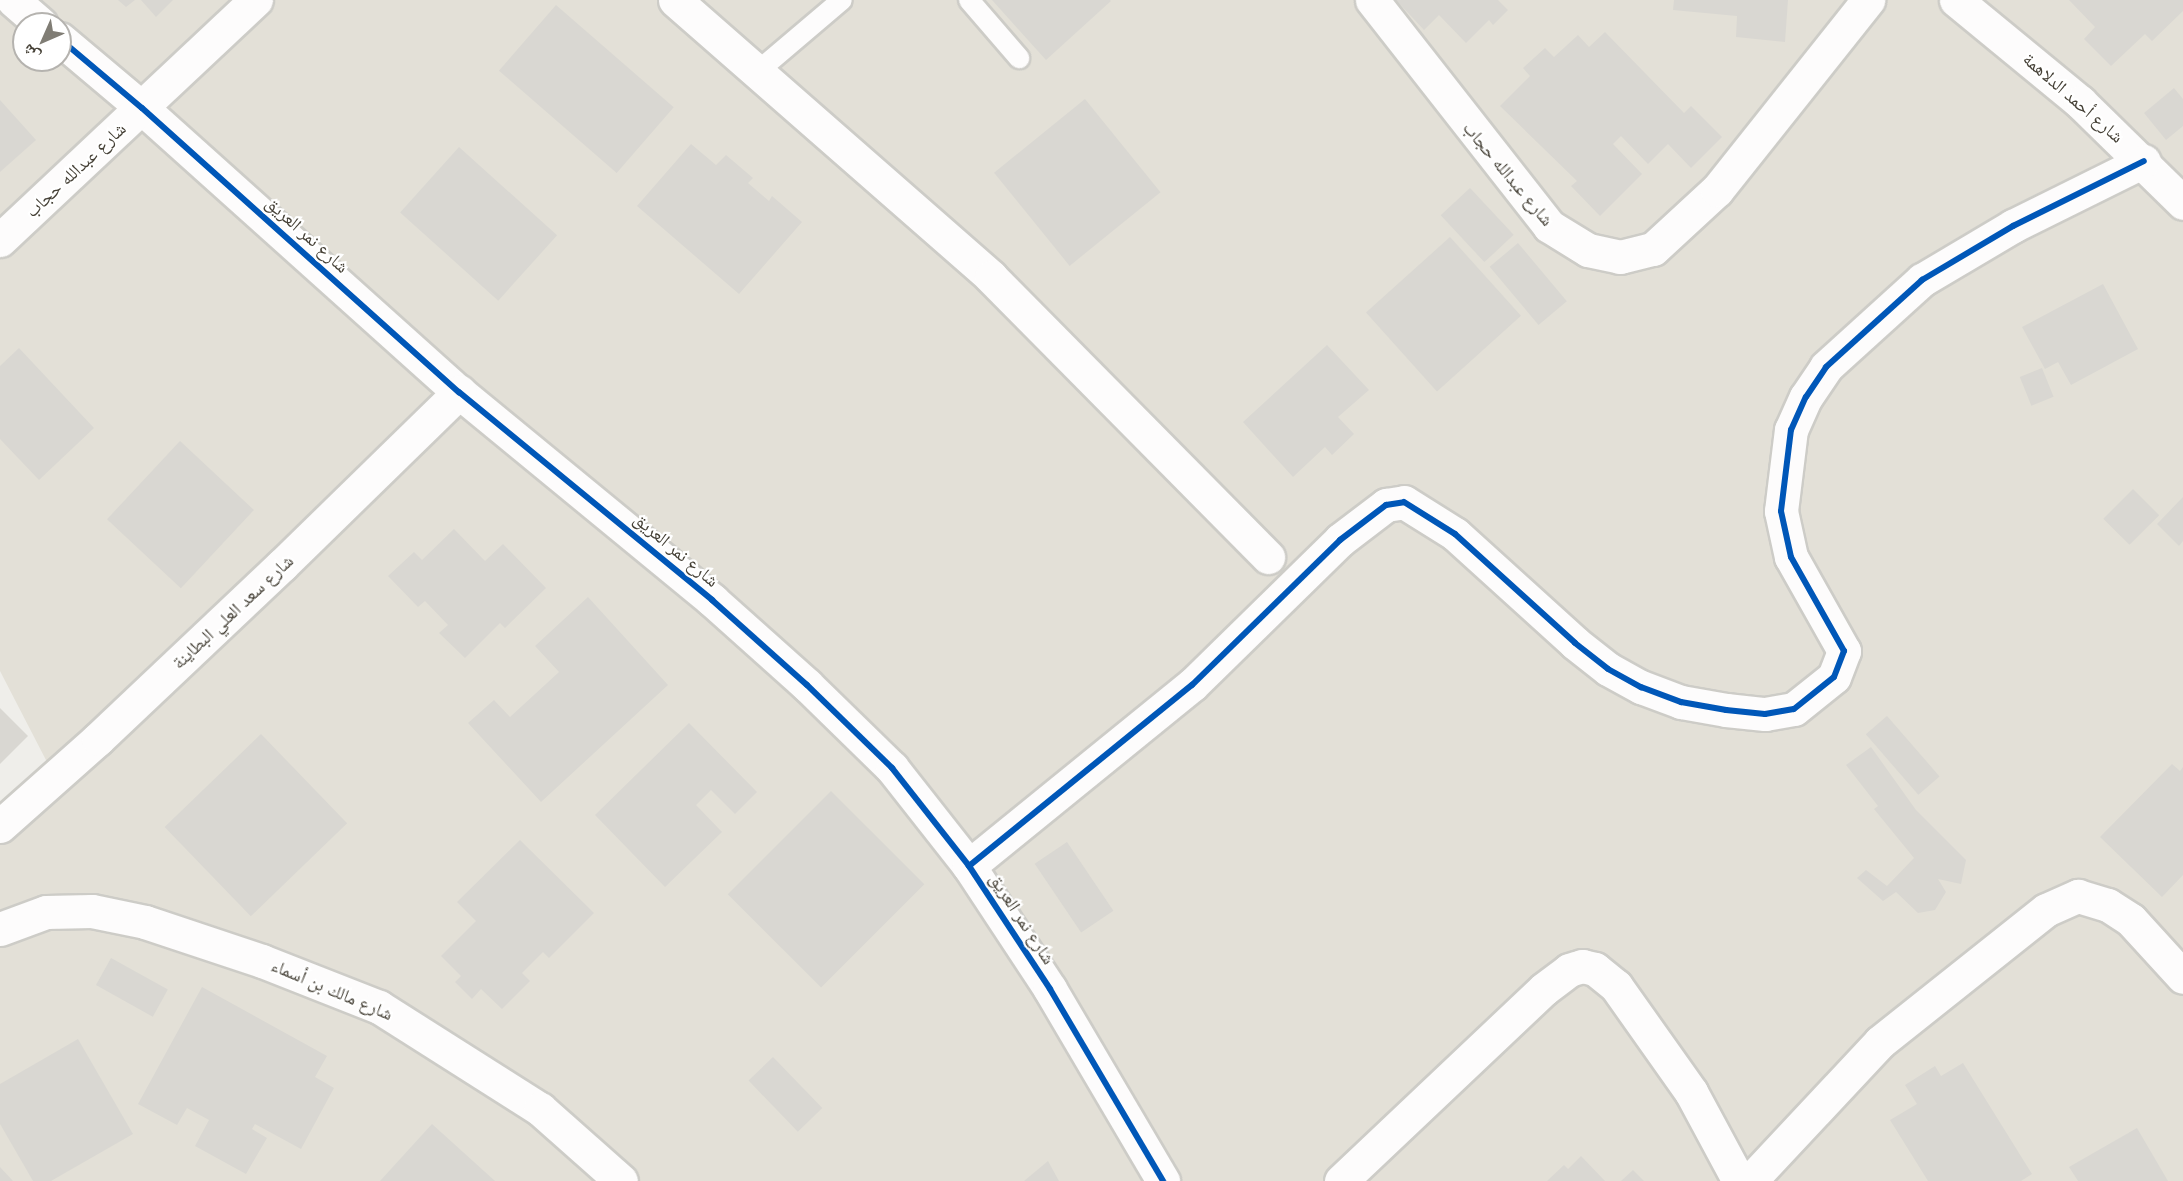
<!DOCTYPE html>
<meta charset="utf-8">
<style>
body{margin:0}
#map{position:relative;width:2183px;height:1181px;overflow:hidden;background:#efeeea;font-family:"PT Sans","Noto Naskh Arabic",sans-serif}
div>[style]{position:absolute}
.residential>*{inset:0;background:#e3e0d7}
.building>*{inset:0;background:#d9d7d2;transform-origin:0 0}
.roads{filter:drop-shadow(2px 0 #cdccc7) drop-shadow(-2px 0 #cdccc7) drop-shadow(0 2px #cdccc7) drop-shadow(0 -2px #cdccc7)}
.service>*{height:20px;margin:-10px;padding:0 10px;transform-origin:10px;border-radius:10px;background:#fdfcfc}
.minor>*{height:33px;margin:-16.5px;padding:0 16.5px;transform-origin:16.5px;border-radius:16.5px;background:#fdfcfc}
.cycleway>*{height:6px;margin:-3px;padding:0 3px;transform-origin:3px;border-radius:3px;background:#0057b8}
span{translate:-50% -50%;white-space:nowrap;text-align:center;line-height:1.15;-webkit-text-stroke:4.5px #fff;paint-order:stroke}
.street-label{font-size:18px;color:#454036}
.north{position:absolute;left:12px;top:12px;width:60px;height:60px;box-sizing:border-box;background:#fff;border:2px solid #b5b3af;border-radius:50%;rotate:225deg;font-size:16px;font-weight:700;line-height:24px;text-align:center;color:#454036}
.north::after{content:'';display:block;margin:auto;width:21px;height:27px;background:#807d75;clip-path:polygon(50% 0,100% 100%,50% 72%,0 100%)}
</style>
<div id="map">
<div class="residential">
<i style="clip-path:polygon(evenodd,0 0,2183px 0,2183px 1181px,0 1181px,0 819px,47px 762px,0 671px,0 0,24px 24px,60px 24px,60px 60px,24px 60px,24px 24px)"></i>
</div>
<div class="building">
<i style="clip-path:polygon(118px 0,135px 0,126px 7px)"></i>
<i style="clip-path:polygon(141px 0,173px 0,156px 17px)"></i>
<i style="clip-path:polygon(992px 0,1110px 0,1111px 1px,1046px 60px)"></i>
<i style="clip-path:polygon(1396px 0,1498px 0,1508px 10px,1493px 25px,1489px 20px,1466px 43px,1439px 15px,1424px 30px)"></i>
<i style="clip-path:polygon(1674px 0,1788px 0,1785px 42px,1736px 37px,1737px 16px,1673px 10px)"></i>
<i style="clip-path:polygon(2069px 0,2183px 0,2183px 11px,2152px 41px,2145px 34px,2111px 66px,2084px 39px,2095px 27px)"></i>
<i style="left:556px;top:5px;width:156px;height:87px;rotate:41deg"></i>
<i style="clip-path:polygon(1605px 32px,1684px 113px,1691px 106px,1722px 137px,1691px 168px,1668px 144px,1648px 164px,1621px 136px,1613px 144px,1642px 174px,1600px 216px,1571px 186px,1577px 181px,1500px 106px,1530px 76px,1523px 68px,1545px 48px,1554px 57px,1578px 35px,1589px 47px)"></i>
<i style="clip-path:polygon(2174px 88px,2183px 99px,2183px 126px,2166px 140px,2144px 113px)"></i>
<i style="left:1085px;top:99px;width:120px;height:117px;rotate:51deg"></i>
<i style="clip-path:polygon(0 100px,36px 140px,0 172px)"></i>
<i style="clip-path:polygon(691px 144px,716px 165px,726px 155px,753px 178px,748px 183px,769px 201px,772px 196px,802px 222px,739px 294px,637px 206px)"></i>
<i style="left:459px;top:147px;width:132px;height:88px;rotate:42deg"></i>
<i style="left:1470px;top:188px;width:64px;height:40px;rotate:47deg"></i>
<i style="left:1450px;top:237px;width:106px;height:113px;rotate:48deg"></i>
<i style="left:1518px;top:243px;width:76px;height:37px;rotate:50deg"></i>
<i style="clip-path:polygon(2103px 284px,2138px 349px,2071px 385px,2058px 362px,2045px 369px,2022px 327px)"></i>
<i style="clip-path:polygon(1327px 345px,1369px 390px,1338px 417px,1354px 434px,1332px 455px,1325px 447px,1293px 477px,1243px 422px)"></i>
<i style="clip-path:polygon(19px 348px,94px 428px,39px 480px,0 439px,0 366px)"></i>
<i style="left:2042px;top:368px;width:31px;height:24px;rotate:68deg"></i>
<i style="left:180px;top:441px;width:101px;height:107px;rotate:43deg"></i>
<i style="left:2133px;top:489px;width:37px;height:42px;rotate:45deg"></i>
<i style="clip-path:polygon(2183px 497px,2183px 541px,2179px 546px,2157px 524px)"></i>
<i style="clip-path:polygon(454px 529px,485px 561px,503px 544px,546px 588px,505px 628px,500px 623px,465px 658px,439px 633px,448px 625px,425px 601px,418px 607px,388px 576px,414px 552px,422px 560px)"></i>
<i style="clip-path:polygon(588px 597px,668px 685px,541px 802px,468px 723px,494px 700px,510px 717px,559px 672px,535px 646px)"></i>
<i style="clip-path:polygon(0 708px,28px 736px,0 764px)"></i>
<i style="left:1887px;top:716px;width:80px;height:28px;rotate:49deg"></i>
<i style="clip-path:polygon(689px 723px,757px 792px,735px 814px,711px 790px,696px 805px,722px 832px,665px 887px,595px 815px)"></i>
<i style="left:261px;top:734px;width:124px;height:134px;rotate:46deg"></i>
<i style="clip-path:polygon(1871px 747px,1916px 810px,1966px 860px,1961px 884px,1938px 879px,1946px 892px,1935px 910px,1918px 913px,1896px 892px,1883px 901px,1857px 878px,1866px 870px,1887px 886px,1914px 858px,1874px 809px,1878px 806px,1846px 765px)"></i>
<i style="clip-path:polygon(2172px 764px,2180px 771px,2183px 767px,2183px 875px,2162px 897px,2100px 837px)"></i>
<i style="left:831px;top:791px;width:132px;height:146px;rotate:45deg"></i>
<i style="clip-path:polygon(520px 840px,594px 913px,549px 958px,543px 952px,522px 973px,530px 981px,502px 1009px,481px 989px,472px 999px,455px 982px,461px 976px,441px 956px,476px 921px,457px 902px)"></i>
<i style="left:1067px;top:842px;width:83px;height:39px;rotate:56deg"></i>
<i style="left:111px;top:958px;width:65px;height:31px;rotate:29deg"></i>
<i style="clip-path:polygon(202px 987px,327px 1056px,315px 1077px,334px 1088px,301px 1149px,255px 1124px,252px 1129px,267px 1138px,246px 1174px,195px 1146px,209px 1120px,187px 1108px,177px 1125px,138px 1104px)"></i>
<i style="clip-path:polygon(78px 1039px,133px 1134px,51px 1181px,33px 1181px,0 1124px,0 1084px)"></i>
<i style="left:773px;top:1057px;width:71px;height:34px;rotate:46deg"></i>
<i style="clip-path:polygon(1963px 1063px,2032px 1174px,2021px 1181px,1928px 1181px,1890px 1120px,1917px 1104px,1905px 1085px,1935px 1066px,1941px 1076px)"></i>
<i style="clip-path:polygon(432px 1124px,495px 1181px,380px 1181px)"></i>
<i style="clip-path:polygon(2137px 1128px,2168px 1181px,2078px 1181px,2069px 1167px)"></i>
<i style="clip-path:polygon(1581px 1156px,1605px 1181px,1547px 1181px,1564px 1165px,1568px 1169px)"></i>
<i style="clip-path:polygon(1048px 1161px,1059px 1181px,1024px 1181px)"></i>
<i style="clip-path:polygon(0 1167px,13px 1181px,0 1181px)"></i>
<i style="clip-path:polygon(1633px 1170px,1644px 1181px,1621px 1181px)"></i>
</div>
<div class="roads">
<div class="service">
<i style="left:969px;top:0;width:77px;rotate:49.2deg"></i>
<i style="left:757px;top:72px;width:111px;rotate:-40.3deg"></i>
</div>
<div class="minor">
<i style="left:13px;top:0;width:37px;rotate:41deg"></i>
<i style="left:675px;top:0;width:420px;rotate:41.2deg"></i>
<i style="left:991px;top:277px;width:394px;rotate:45.3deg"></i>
<i style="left:1372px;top:0;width:287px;rotate:51.9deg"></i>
<i style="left:1549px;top:226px;width:46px;rotate:31.6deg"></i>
<i style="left:1588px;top:250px;width:33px;rotate:12deg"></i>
<i style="left:1620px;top:257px;width:34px;rotate:-14deg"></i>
<i style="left:1653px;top:249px;width:87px;rotate:-42.7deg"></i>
<i style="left:1717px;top:190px;width:243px;rotate:-51.5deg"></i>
<i style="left:1956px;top:0;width:161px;rotate:39.4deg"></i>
<i style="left:2080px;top:102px;width:144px;rotate:44.4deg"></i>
<i style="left:60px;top:39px;width:107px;rotate:40.1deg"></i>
<i style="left:142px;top:108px;width:426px;rotate:41.9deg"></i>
<i style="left:459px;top:392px;width:328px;rotate:39.4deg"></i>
<i style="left:712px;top:600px;width:127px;rotate:41.8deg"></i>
<i style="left:807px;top:685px;width:119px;rotate:44.3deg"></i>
<i style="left:892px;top:768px;width:125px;rotate:51.8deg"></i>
<i style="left:969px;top:866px;width:147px;rotate:56.6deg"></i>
<i style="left:1050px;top:989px;width:223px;rotate:59.5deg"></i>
<i style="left:0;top:240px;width:351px;rotate:-43.2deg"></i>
<i style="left:0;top:826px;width:131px;rotate:-41.6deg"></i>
<i style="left:98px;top:739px;width:253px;rotate:-43.4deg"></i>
<i style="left:282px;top:565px;width:248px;rotate:-44.3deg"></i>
<i style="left:969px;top:866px;width:287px;rotate:-39.1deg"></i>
<i style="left:1192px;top:685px;width:207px;rotate:-44.4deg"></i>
<i style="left:1340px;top:540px;width:58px;rotate:-37.3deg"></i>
<i style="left:1386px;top:505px;width:18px;rotate:-9deg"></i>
<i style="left:1404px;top:502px;width:60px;rotate:32.1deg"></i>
<i style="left:1455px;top:534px;width:162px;rotate:42.2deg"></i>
<i style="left:1575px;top:643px;width:42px;rotate:38.2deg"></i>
<i style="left:1608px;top:669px;width:38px;rotate:29deg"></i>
<i style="left:1641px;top:687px;width:43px;rotate:20.6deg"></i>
<i style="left:1681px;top:702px;width:46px;rotate:10.1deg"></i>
<i style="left:1726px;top:710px;width:39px;rotate:6deg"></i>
<i style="left:1765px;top:714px;width:29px;rotate:-10deg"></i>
<i style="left:1794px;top:709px;width:51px;rotate:-38.7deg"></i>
<i style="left:1834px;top:677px;width:28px;rotate:-69deg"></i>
<i style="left:1844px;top:651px;width:108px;rotate:-119.4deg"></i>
<i style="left:1791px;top:557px;width:47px;rotate:-102.3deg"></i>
<i style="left:1781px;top:511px;width:82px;rotate:-83deg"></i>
<i style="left:1791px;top:430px;width:36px;rotate:-66deg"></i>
<i style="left:1806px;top:397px;width:36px;rotate:-56deg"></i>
<i style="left:1826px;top:367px;width:130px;rotate:-42.2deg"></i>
<i style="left:1922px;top:280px;width:106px;rotate:-30.7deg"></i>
<i style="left:2013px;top:226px;width:146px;rotate:-26.4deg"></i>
<i style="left:0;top:929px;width:49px;rotate:-20.3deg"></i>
<i style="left:46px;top:912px;width:46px;rotate:-1.2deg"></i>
<i style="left:92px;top:911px;width:54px;rotate:11.7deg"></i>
<i style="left:145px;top:922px;width:123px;rotate:18.4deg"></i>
<i style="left:262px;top:961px;width:126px;rotate:21.5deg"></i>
<i style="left:379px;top:1007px;width:191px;rotate:32.4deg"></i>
<i style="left:540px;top:1109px;width:108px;rotate:41.6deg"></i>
<i style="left:1341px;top:1181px;width:279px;rotate:-43.4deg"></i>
<i style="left:1544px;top:989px;width:31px;rotate:-37deg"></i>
<i style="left:1569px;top:970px;width:14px;rotate:-17deg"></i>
<i style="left:1582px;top:966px;width:13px;rotate:13deg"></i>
<i style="left:1595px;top:969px;width:27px;rotate:39deg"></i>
<i style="left:1616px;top:986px;width:130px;rotate:54.7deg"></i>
<i style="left:1691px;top:1092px;width:101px;rotate:61.7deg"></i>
<i style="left:1750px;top:1181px;width:190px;rotate:-46.9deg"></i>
<i style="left:1880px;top:1042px;width:212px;rotate:-38.5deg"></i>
<i style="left:2046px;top:910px;width:35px;rotate:-24deg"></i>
<i style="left:2078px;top:896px;width:31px;rotate:17deg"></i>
<i style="left:2108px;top:905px;width:27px;rotate:33deg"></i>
<i style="left:2131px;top:920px;width:77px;rotate:47.6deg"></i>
</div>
</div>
<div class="cycleway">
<i style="left:60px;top:39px;width:107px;rotate:40.1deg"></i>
<i style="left:142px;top:108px;width:426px;rotate:41.9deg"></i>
<i style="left:459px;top:392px;width:328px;rotate:39.4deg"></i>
<i style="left:712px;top:600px;width:127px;rotate:41.8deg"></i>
<i style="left:807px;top:685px;width:119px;rotate:44.3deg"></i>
<i style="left:892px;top:768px;width:125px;rotate:51.8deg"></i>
<i style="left:969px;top:866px;width:147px;rotate:56.6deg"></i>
<i style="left:1050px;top:989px;width:223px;rotate:59.5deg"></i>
<i style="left:969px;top:866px;width:287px;rotate:-39.1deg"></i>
<i style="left:1192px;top:685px;width:207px;rotate:-44.4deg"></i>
<i style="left:1340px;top:540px;width:58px;rotate:-37.3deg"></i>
<i style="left:1386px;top:505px;width:18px;rotate:-9deg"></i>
<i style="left:1404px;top:502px;width:60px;rotate:32.1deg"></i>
<i style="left:1455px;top:534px;width:162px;rotate:42.2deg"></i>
<i style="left:1575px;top:643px;width:42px;rotate:38.2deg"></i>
<i style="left:1608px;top:669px;width:38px;rotate:29deg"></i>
<i style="left:1641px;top:687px;width:43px;rotate:20.6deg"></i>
<i style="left:1681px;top:702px;width:46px;rotate:10.1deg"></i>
<i style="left:1726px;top:710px;width:39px;rotate:6deg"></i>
<i style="left:1765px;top:714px;width:29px;rotate:-10deg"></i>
<i style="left:1794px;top:709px;width:51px;rotate:-38.7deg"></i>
<i style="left:1834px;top:677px;width:28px;rotate:-69deg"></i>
<i style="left:1844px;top:651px;width:108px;rotate:-119.4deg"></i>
<i style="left:1791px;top:557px;width:47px;rotate:-102.3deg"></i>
<i style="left:1781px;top:511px;width:82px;rotate:-83deg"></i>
<i style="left:1791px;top:430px;width:36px;rotate:-66deg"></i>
<i style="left:1806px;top:397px;width:36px;rotate:-56deg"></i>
<i style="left:1826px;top:367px;width:130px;rotate:-42.2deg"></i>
<i style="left:1922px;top:280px;width:106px;rotate:-30.7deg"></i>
<i style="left:2013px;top:226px;width:146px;rotate:-26.4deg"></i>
</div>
<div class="street-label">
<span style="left:2073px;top:98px;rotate:41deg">شارع أحمد الدلاهمة</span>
<span style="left:76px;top:170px;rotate:-43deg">شارع عبدالله حجاب</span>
<span style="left:1508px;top:174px;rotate:50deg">شارع عبدالله حجاب</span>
<span style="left:307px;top:235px;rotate:42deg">شارع نمر العريق</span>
<span style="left:676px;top:550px;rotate:40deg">شارع نمر العريق</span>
<span style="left:233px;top:612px;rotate:-43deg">شارع سعد العلي البطاينة</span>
<span style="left:1022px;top:919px;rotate:57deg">شارع نمر العريق</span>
<span style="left:332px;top:990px;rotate:23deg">شارع مالك بن أسماء</span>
</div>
<div class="north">ش</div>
</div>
